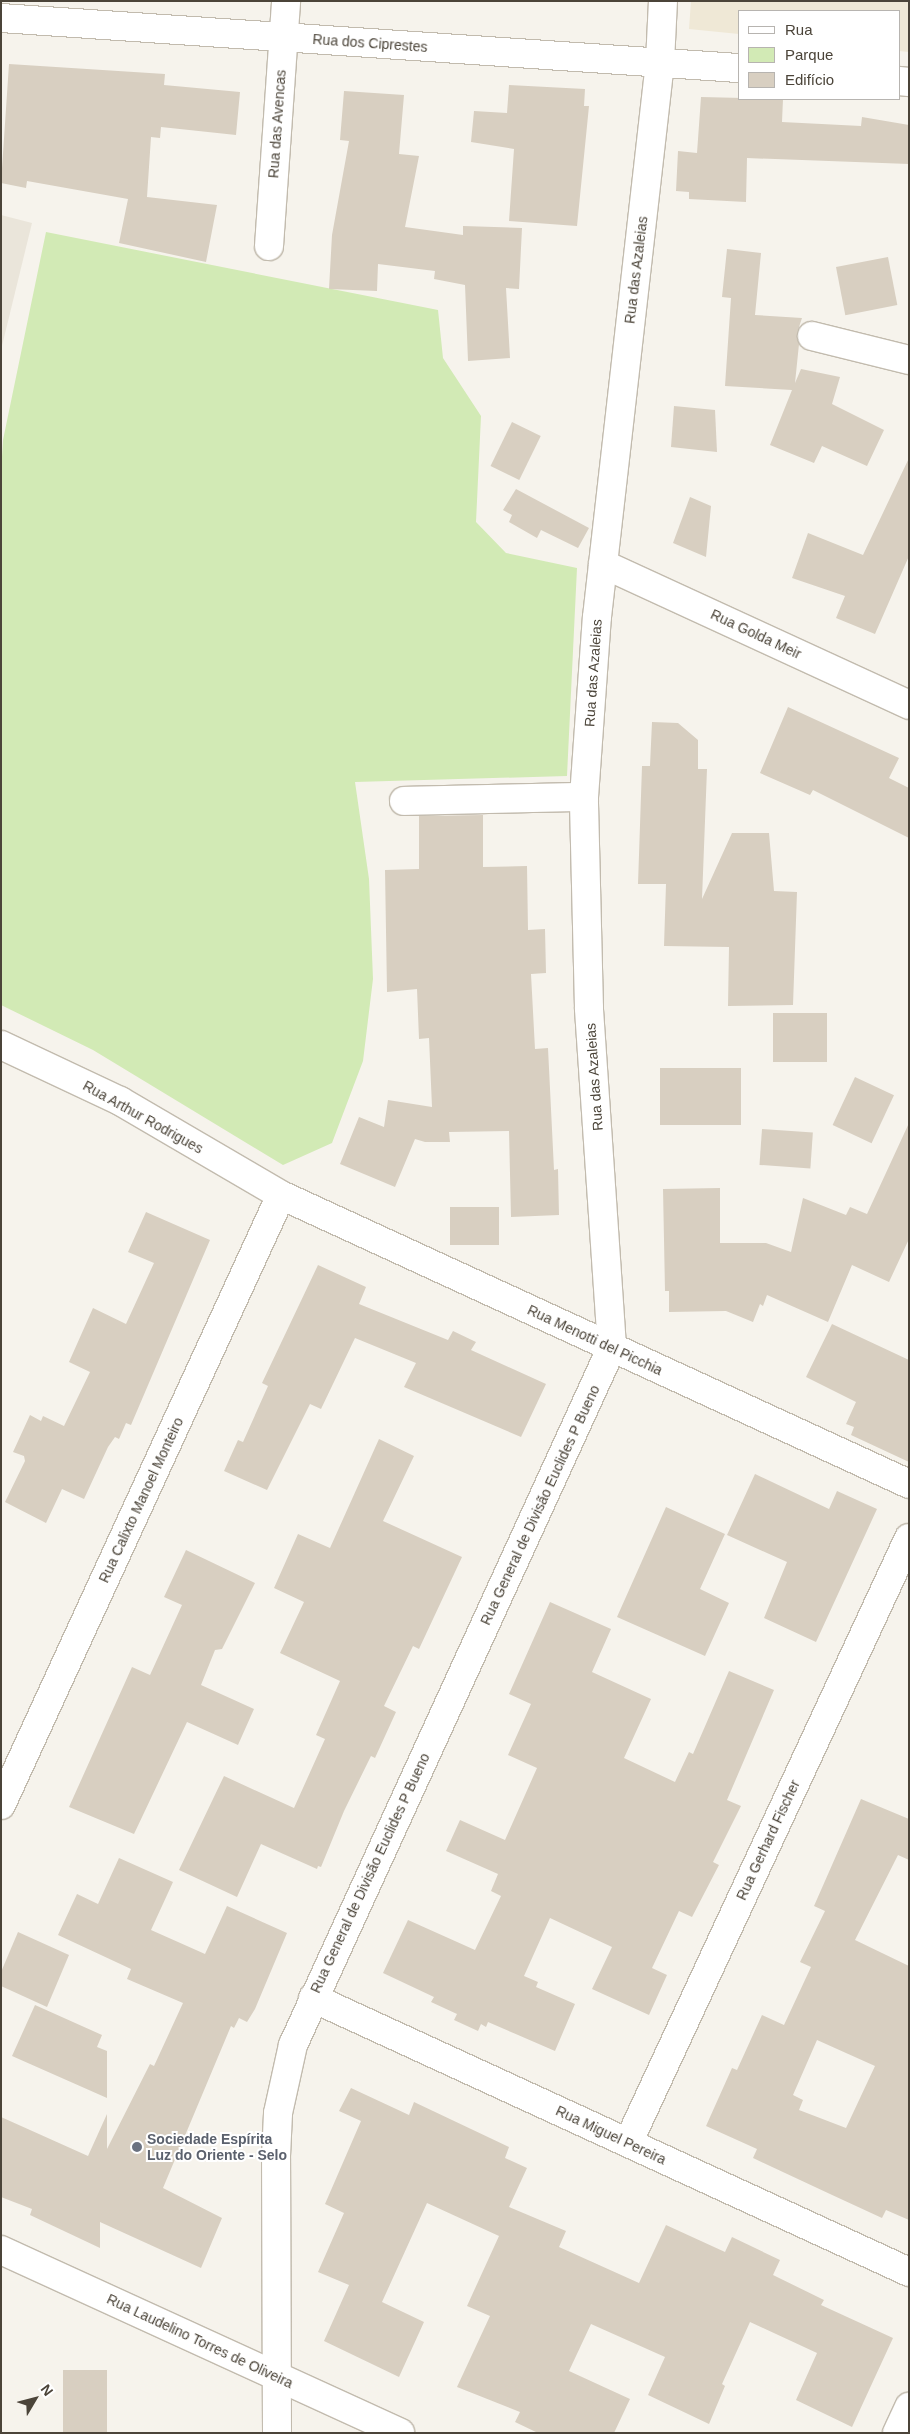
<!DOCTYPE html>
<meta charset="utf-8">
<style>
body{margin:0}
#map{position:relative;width:910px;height:2434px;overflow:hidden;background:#f6f3ec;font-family:Helvetica,sans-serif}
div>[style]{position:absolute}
.residential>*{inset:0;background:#eae5da}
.education>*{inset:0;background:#efe8d6}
.green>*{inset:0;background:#d2eab5}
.building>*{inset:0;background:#d8cfc1;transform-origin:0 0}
.roads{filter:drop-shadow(1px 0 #c2bbae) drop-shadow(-1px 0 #c2bbae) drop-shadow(0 1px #c2bbae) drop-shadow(0 -1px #c2bbae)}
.street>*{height:28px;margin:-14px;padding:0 14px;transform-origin:14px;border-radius:14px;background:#fff}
.dots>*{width:14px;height:14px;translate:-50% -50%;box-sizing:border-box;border:2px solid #fff;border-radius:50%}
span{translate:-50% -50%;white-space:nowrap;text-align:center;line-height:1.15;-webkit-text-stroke:4px #fff;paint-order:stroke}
.street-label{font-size:14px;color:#4b4439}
.worship-label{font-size:14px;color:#5b616d;font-weight:700}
.left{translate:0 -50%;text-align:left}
.frame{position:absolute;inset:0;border:2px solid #4b4439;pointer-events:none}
.legend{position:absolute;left:738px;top:10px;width:162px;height:90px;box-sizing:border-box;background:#fff;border:1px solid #b7b4b0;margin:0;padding:6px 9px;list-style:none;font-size:15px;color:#4b4439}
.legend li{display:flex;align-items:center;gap:10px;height:25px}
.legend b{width:25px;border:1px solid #b7b4b0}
.north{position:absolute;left:10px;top:2374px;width:50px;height:50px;-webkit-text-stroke:4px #fff;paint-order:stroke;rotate:53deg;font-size:14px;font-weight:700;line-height:20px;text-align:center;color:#4b4439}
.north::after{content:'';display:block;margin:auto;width:18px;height:22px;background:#4b4439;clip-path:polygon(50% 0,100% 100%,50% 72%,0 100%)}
</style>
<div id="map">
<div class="residential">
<i style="clip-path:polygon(1px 215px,32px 223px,1px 350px)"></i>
</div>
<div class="education">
<i style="clip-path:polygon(691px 1px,909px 1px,909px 52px,899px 51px,899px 11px,739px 11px,739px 34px,689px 29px)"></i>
</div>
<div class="green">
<i style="clip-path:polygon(46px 232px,438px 310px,443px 358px,481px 416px,476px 522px,506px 553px,577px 568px,567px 776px,355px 782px,369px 879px,373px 979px,363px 1061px,332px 1143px,283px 1165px,93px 1050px,1px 1005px,1px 473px,3px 440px)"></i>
</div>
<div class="building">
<i style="clip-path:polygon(9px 64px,165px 74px,164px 85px,240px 92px,236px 135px,161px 127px,160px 138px,151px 137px,147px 197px,217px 205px,206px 262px,119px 243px,128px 199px,27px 181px,26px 188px,1px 183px)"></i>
<i style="clip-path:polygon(509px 85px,585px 89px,584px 106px,589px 106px,577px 226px,509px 221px,514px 149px,471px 142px,474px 111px,507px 113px)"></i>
<i style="clip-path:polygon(344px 91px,404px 95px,399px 154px,419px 156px,405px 227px,463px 235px,463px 226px,522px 228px,519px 289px,506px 288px,510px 358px,468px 361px,465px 285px,434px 279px,435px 271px,378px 264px,377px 291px,329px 289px,332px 235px,349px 141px,340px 140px)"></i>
<i style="clip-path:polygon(701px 97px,783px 99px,782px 122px,861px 126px,862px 117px,909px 125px,909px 164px,747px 158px,746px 202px,689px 199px,689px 192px,676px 191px,678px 151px,697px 153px)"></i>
<i style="clip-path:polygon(727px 249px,761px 253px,755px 315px,802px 318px,797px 333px,799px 344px,795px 383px,801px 369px,840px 377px,832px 404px,884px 430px,867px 466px,822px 446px,814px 463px,770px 445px,792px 390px,725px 386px,731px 298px,722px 297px)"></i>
<i style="left:888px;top:257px;width:49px;height:53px;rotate:79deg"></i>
<i style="clip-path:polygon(674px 406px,715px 410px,717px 452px,671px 447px)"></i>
<i style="left:512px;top:422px;width:32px;height:49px;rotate:26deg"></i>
<i style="clip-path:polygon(909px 458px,909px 556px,875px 634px,836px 618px,845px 596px,792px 578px,808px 533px,863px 555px)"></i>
<i style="clip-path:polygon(516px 489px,589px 528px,578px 548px,541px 530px,537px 538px,509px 522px,512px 515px,503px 510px)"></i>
<i style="clip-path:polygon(690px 497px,711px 506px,706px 557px,673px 543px)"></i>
<i style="clip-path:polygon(788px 707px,899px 758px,889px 778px,909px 788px,909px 838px,813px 790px,810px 795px,760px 773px)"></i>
<i style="clip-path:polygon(652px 722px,678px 723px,698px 740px,698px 769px,707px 769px,702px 899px,732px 833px,769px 833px,774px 891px,797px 892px,793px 1005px,728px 1006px,729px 947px,664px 946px,666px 884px,638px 884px,642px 766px,650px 766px)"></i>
<i style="clip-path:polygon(483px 815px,483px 867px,527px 866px,528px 930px,545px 929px,546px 973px,531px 974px,535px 1049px,548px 1048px,554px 1170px,558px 1169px,559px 1215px,511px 1217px,509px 1131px,449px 1132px,450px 1142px,425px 1142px,415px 1139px,395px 1187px,340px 1164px,359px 1117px,384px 1127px,388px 1100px,432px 1107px,429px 1038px,419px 1039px,417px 989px,387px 992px,385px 870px,419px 869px,419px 816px)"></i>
<i style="left:773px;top:1013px;width:54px;height:49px"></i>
<i style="left:741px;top:1068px;width:57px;height:81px;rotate:90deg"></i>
<i style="left:855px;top:1077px;width:43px;height:53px;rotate:25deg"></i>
<i style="clip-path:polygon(909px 1123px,909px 1239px,889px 1282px,852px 1265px,828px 1322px,767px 1295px,763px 1306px,760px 1304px,753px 1322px,726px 1311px,669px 1312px,669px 1291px,665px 1291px,663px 1189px,720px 1188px,720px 1243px,766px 1243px,791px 1252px,803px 1198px,846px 1215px,850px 1207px,867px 1214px)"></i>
<i style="left:762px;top:1129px;width:51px;height:36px;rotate:4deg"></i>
<i style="left:450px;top:1207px;width:49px;height:38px"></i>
<i style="clip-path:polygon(146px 1212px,210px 1240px,131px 1425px,126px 1423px,119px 1439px,115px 1437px,108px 1447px,84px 1499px,62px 1489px,46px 1523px,5px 1502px,25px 1461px,24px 1456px,13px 1452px,30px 1415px,41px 1421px,43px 1416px,64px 1426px,90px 1372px,69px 1362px,93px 1308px,126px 1324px,154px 1263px,128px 1252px)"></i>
<i style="clip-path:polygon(318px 1265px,366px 1287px,359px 1304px,448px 1340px,453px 1331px,476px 1342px,471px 1350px,546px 1384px,521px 1437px,404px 1387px,416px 1363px,355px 1338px,321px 1409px,310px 1404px,267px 1490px,224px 1471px,238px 1440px,243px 1442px,268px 1386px,262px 1383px)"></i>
<i style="clip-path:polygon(832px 1324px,909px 1360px,909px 1462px,851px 1435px,854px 1427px,846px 1424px,856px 1402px,806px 1377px)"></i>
<i style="clip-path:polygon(379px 1439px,414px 1456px,383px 1521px,462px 1557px,419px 1649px,413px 1646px,384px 1706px,396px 1712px,375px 1758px,371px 1756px,344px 1811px,321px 1867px,318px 1866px,317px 1869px,261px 1844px,237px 1897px,179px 1870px,224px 1776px,294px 1808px,325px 1739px,316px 1735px,340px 1681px,280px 1653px,304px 1602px,274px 1588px,298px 1534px,330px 1548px)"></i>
<i style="clip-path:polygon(755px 1474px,829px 1509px,837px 1491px,877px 1509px,816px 1642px,764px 1618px,787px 1562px,727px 1535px)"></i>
<i style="clip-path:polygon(666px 1507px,725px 1534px,700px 1589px,729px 1603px,705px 1656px,617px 1617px)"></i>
<i style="clip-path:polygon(186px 1550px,255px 1583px,222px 1649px,215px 1650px,201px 1685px,254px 1709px,238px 1745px,187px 1722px,134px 1834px,69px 1807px,132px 1667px,150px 1675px,182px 1605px,164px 1597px)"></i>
<i style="clip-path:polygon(550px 1602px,611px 1629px,592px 1672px,651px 1699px,624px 1758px,675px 1782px,689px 1752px,693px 1754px,729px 1671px,774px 1690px,727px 1800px,741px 1806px,713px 1862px,719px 1865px,692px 1917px,679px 1911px,652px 1968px,667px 1975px,649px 2015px,592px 1989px,612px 1947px,550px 1918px,524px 1976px,538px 1982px,536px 1987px,575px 2004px,555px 2051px,488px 2022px,486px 2027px,481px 2024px,478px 2031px,454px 2020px,457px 2014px,431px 2002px,434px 1997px,383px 1973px,408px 1920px,475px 1950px,501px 1896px,491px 1891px,498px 1874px,446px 1851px,460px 1820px,505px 1840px,537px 1768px,508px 1755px,531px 1704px,509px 1694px)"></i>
<i style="clip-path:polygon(evenodd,861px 1799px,909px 1819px,909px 1860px,898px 1855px,855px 1940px,909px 1966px,909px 2220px,886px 2210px,882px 2218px,830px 2194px,753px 2158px,757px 2149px,706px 2126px,732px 2068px,737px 2070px,762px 2015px,784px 2025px,811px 1967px,800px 1962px,825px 1911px,814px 1906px,861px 1799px,817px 2040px,875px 2066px,846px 2128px,799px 2110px,803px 2100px,793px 2095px,817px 2040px)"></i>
<i style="clip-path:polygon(119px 1858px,173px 1882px,151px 1930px,205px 1954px,227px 1906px,287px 1933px,255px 2009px,247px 2022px,239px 2018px,234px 2028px,231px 2026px,163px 2188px,222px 2218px,201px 2268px,100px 2222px,100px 2248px,30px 2215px,32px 2209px,1px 2197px,1px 2117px,88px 2156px,107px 2114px,107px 2149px,150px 2064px,154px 2066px,183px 2003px,127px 1979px,131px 1969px,58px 1935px,77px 1894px,98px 1904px)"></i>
<i style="clip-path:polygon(18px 1932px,69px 1955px,47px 2007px,1px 1986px,1px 1972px)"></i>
<i style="clip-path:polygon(35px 2005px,102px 2035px,97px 2047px,107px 2051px,107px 2098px,12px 2056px)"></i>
<i style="clip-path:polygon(351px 2088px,409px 2115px,414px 2102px,509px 2147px,505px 2158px,527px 2168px,509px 2207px,566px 2231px,559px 2247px,639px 2283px,666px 2225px,725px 2252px,732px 2237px,780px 2260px,773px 2275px,824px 2300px,821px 2305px,893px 2338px,852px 2427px,796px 2400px,817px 2353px,750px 2322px,722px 2384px,725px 2386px,709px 2424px,648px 2395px,665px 2357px,591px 2324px,569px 2371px,630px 2399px,614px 2433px,538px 2433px,515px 2422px,520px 2412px,457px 2387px,490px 2316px,467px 2306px,499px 2236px,427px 2203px,382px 2302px,424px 2322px,399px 2377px,324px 2341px,349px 2285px,318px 2272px,344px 2213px,325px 2204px,361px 2121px,339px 2111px)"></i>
<i style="left:63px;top:2370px;width:44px;height:63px"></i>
</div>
<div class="roads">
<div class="street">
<i style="left:1px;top:18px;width:740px;rotate:3.88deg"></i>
<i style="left:899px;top:81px;width:10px;rotate:6deg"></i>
<i style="left:269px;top:246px;width:246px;rotate:-86deg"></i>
<i style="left:812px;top:336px;width:100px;rotate:13.9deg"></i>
<i style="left:603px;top:564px;width:337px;rotate:24.7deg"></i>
<i style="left:404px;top:801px;width:180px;rotate:-1.3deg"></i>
<i style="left:1px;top:1045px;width:132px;rotate:25.2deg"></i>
<i style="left:120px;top:1101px;width:186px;rotate:30.3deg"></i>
<i style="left:281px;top:1195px;width:691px;rotate:24.71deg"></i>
<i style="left:1px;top:1805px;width:671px;rotate:-65.34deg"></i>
<i style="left:313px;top:1998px;width:656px;rotate:24.69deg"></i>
<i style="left:628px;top:2143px;width:667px;rotate:-65.09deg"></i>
<i style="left:1px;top:2250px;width:439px;rotate:24.6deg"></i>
<i style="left:277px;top:2433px;width:277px;rotate:-90.2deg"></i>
<i style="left:276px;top:2156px;width:43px;rotate:-87.3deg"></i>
<i style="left:278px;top:2113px;width:70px;rotate:-77.6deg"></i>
<i style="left:293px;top:2045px;width:767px;rotate:-65.44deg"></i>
<i style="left:612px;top:1347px;width:340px;rotate:-93.9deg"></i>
<i style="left:589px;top:1008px;width:211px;rotate:-91.4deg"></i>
<i style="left:584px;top:797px;width:180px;rotate:-85.9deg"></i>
<i style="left:597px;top:617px;width:559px;rotate:-83.52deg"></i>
<i style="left:660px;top:62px;width:61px;rotate:-87.2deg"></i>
<i style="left:897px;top:2433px;width:29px;rotate:-65deg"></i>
</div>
</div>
<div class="dots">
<i style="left:137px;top:2147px;background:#6b7280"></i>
</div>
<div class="street-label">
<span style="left:370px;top:43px;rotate:4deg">Rua dos Ciprestes</span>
<span style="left:277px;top:124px;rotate:-86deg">Rua das Avencas</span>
<span style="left:636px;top:270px;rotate:-83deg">Rua das Azaleias</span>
<span style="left:756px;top:634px;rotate:25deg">Rua Golda Meir</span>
<span style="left:593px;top:673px;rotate:-86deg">Rua das Azaleias</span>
<span style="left:594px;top:1077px;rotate:-94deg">Rua das Azaleias</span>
<span style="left:143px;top:1117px;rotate:29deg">Rua Arthur Rodrigues</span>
<span style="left:595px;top:1340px;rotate:25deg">Rua Menotti del Picchia</span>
<span style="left:141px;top:1500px;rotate:-65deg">Rua Calixto Manoel Monteiro</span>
<span style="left:540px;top:1505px;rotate:-65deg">Rua General de Divisão Euclides P Bueno</span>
<span style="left:768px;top:1840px;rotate:-65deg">Rua Gerhard Fischer</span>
<span style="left:370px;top:1873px;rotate:-65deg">Rua General de Divisão Euclides P Bueno</span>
<span style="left:611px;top:2135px;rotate:25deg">Rua Miguel Pereira</span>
<span style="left:200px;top:2341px;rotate:25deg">Rua Laudelino Torres de Oliveira</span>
</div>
<div class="worship-label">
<span class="left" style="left:147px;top:2147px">Sociedade Espírita<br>Luz do Oriente - Selo</span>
</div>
<div class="frame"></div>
<ul class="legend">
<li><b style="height:6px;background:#fff"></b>Rua</li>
<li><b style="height:14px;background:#d2eab5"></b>Parque</li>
<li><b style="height:14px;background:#d8cfc1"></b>Edifício</li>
</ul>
<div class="north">N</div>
</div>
